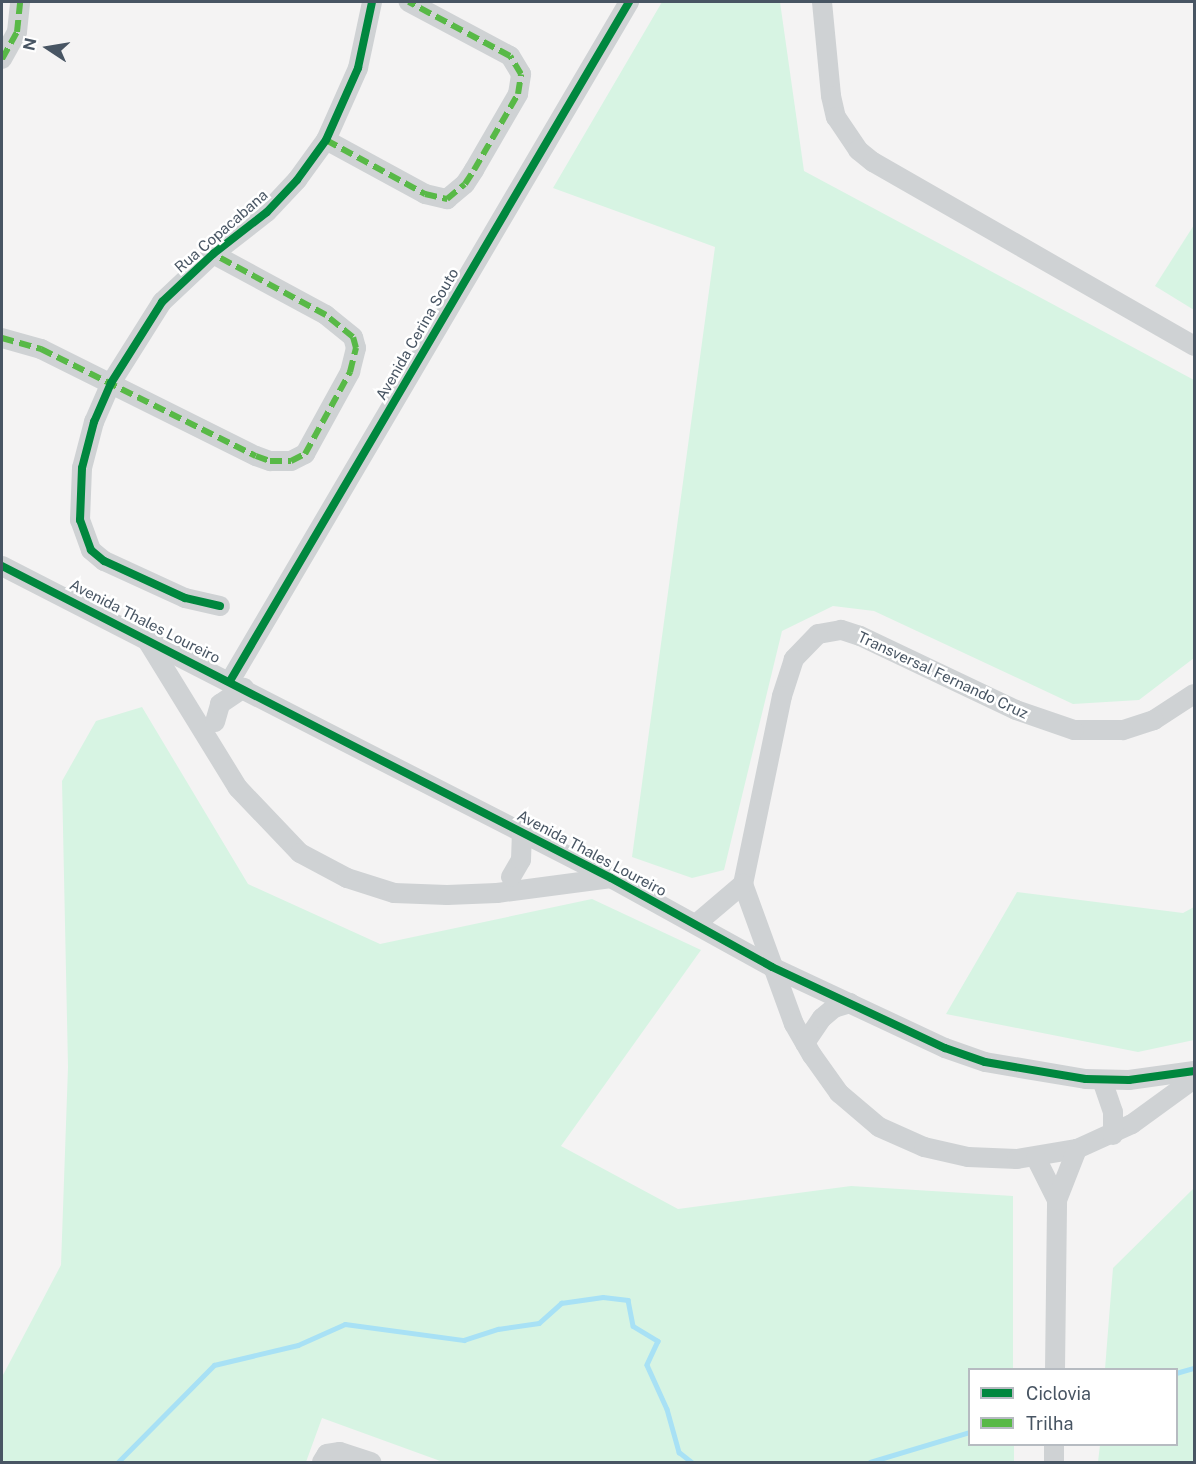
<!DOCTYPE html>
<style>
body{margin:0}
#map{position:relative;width:1196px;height:1464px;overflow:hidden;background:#f4f3f3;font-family:"Public Sans",sans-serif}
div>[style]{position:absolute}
.green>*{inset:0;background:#d7f4e3}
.stream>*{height:4.5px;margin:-2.25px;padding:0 2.25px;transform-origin:2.25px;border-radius:2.25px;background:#a8e1f5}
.minor>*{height:20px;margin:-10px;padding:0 10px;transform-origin:10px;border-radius:10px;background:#cfd2d4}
.quiet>*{height:6px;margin-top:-3px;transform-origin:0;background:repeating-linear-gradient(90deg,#58b947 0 12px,transparent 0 18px)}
.cycleway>*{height:8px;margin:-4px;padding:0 4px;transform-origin:4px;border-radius:4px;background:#00873e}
span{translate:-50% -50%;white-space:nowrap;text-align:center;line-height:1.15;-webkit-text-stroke:5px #fff;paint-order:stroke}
.street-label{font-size:15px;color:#485563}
.frame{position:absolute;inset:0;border:3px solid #485563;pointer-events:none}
.legend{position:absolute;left:968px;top:1368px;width:210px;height:78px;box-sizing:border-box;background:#fff;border:2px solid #b6bbc1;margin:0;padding:8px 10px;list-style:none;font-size:18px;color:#485563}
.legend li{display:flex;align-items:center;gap:12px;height:30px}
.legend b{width:30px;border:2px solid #b6bbc1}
.north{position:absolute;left:18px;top:18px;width:60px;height:60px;-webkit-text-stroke:4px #fff;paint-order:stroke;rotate:282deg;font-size:16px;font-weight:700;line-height:24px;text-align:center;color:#485563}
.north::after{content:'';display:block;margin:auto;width:21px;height:27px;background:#485563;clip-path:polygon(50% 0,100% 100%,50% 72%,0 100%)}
</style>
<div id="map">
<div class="green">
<i style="clip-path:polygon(662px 2px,780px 2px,804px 171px,1194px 380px,1194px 658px,1139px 700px,1073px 704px,874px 611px,833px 606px,782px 631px,724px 870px,692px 878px,632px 857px,715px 247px,553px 188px)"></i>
<i style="clip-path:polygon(1194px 225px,1194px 310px,1155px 286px)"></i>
<i style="clip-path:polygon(142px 707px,248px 884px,380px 944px,592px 899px,701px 950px,561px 1146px,678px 1209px,851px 1186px,1013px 1196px,1013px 1369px,970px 1370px,970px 1444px,1014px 1445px,1014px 1462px,443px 1462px,322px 1418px,306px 1462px,2px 1462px,2px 1377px,61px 1265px,68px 1067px,62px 781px,96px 721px)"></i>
<i style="clip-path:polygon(1017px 892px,1183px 913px,1194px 907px,1194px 1040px,1138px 1052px,946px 1014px)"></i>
<i style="clip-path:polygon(1194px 1188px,1194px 1462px,1098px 1462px,1100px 1445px,1176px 1444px,1176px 1370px,1105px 1369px,1113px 1268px)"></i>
</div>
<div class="stream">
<i style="left:1176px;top:1373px;width:19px;rotate:-16deg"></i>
<i style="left:118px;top:1462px;width:136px;rotate:-45.3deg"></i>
<i style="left:214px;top:1365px;width:86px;rotate:-13.4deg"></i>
<i style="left:298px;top:1345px;width:51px;rotate:-24.1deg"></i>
<i style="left:345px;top:1324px;width:120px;rotate:7.7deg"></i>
<i style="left:464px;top:1340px;width:36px;rotate:-18deg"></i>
<i style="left:498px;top:1329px;width:41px;rotate:-8.3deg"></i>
<i style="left:539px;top:1323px;width:30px;rotate:-42deg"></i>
<i style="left:561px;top:1303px;width:42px;rotate:-8.1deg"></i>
<i style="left:603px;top:1297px;width:25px;rotate:7deg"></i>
<i style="left:628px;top:1300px;width:26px;rotate:79deg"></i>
<i style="left:633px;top:1326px;width:29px;rotate:31deg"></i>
<i style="left:658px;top:1341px;width:26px;rotate:115deg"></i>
<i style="left:647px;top:1365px;width:48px;rotate:65.6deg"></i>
<i style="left:667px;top:1409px;width:45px;rotate:74.4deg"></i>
<i style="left:679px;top:1452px;width:16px;rotate:38deg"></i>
<i style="left:870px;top:1462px;width:104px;rotate:-16.7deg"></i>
</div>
<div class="minor">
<i style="left:822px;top:2px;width:94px;rotate:84.5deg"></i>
<i style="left:831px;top:96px;width:22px;rotate:77deg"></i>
<i style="left:836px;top:117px;width:40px;rotate:56deg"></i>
<i style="left:858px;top:150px;width:19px;rotate:39deg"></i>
<i style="left:873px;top:162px;width:370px;rotate:29.8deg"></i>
<i style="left:2px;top:59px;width:31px;rotate:-61deg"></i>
<i style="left:17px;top:32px;width:30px;rotate:-84deg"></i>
<i style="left:326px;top:140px;width:113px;rotate:28.6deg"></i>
<i style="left:425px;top:194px;width:23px;rotate:13deg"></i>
<i style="left:447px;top:199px;width:23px;rotate:-40deg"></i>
<i style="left:465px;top:184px;width:17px;rotate:-57deg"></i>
<i style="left:474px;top:170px;width:88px;rotate:-59.9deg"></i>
<i style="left:518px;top:94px;width:20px;rotate:-81deg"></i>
<i style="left:521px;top:74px;width:21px;rotate:-121deg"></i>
<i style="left:510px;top:56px;width:115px;rotate:-151.9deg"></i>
<i style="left:2px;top:338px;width:41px;rotate:15.8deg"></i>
<i style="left:41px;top:349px;width:240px;rotate:26.5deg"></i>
<i style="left:256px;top:456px;width:15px;rotate:20deg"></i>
<i style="left:270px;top:461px;width:21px"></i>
<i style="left:291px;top:461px;width:16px;rotate:-27deg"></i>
<i style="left:305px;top:454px;width:94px;rotate:-61.2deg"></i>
<i style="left:350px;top:372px;width:25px;rotate:-76deg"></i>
<i style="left:356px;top:348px;width:11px;rotate:-105deg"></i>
<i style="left:353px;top:337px;width:35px;rotate:-141deg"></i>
<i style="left:326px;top:315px;width:128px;rotate:-151.6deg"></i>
<i style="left:2px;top:566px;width:684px;rotate:27.13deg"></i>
<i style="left:611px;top:878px;width:184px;rotate:28.9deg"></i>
<i style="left:772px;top:967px;width:191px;rotate:25.1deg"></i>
<i style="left:945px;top:1048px;width:42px;rotate:19.3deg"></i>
<i style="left:985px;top:1062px;width:102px;rotate:9.6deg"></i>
<i style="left:1086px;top:1079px;width:43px;rotate:1.3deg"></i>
<i style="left:1129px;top:1080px;width:66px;rotate:-7.9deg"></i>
<i style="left:220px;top:606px;width:36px;rotate:-167deg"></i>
<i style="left:185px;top:598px;width:89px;rotate:-155.4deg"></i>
<i style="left:104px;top:561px;width:17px;rotate:-140deg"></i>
<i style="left:91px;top:550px;width:32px;rotate:-110deg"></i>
<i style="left:80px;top:520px;width:52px;rotate:-87.8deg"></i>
<i style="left:82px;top:468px;width:48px;rotate:-75.4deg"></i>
<i style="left:94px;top:422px;width:43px;rotate:-66.4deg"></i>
<i style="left:111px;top:383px;width:96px;rotate:-57.8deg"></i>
<i style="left:162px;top:302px;width:70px;rotate:-43.3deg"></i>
<i style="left:213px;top:254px;width:68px;rotate:-37.9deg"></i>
<i style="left:267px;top:212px;width:44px;rotate:-46.8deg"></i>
<i style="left:297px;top:180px;width:49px;rotate:-54.1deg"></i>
<i style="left:326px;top:140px;width:79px;rotate:-66deg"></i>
<i style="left:358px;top:68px;width:67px;rotate:-78deg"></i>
<i style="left:145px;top:637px;width:177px;rotate:58.4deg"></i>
<i style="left:238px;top:788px;width:90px;rotate:46.4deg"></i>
<i style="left:300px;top:853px;width:53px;rotate:28deg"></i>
<i style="left:347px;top:878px;width:49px;rotate:17.7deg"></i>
<i style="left:394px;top:893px;width:53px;rotate:2.2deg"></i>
<i style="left:447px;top:895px;width:50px;rotate:-2.3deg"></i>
<i style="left:497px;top:893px;width:115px;rotate:-7.5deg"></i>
<i style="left:230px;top:681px;width:788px;rotate:-59.56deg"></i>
<i style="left:1194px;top:694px;width:48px;rotate:147deg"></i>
<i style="left:1154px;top:720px;width:33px;rotate:162deg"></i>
<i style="left:1123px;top:730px;width:49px;rotate:180deg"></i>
<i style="left:1074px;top:730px;width:61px;rotate:-161deg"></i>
<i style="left:1016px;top:710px;width:173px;rotate:-154.6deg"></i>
<i style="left:860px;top:636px;width:20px;rotate:-162deg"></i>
<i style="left:841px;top:630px;width:23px;rotate:170deg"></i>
<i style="left:818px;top:634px;width:35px;rotate:134deg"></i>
<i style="left:794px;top:659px;width:39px;rotate:108deg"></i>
<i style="left:782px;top:696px;width:192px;rotate:101.7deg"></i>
<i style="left:743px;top:884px;width:149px;rotate:70deg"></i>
<i style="left:794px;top:1024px;width:36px;rotate:60deg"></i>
<i style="left:812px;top:1055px;width:47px;rotate:54.6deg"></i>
<i style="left:839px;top:1093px;width:52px;rotate:40.4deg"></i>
<i style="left:879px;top:1127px;width:49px;rotate:24deg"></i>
<i style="left:924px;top:1147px;width:45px;rotate:12.8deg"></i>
<i style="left:968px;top:1157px;width:49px;rotate:2.3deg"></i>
<i style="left:1017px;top:1159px;width:61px;rotate:-9.5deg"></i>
<i style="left:1077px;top:1149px;width:60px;rotate:-24.4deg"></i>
<i style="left:1132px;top:1124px;width:77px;rotate:-36deg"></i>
<i style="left:215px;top:722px;width:19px;rotate:-74deg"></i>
<i style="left:220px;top:704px;width:29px;rotate:-34deg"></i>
<i style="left:511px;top:877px;width:20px;rotate:-60deg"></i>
<i style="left:521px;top:860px;width:28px;rotate:-88deg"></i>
<i style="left:696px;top:924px;width:62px;rotate:-40.4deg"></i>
<i style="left:805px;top:1043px;width:30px;rotate:-56deg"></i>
<i style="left:822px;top:1018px;width:16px;rotate:-40deg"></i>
<i style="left:834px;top:1008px;width:17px;rotate:-17deg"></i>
<i style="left:1102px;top:1080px;width:34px;rotate:71deg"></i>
<i style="left:1113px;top:1112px;width:23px;rotate:90deg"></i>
<i style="left:1036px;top:1158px;width:47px;rotate:63.4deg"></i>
<i style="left:1055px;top:1370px;width:170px;rotate:-89.3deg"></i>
<i style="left:1057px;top:1200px;width:55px;rotate:-68.6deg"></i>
<i style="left:322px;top:1462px;width:9px;rotate:-58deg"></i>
<i style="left:327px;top:1454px;width:13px;rotate:-9deg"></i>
<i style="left:340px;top:1452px;width:33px;rotate:18deg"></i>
<i style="left:1054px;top:1462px;width:18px;rotate:-90deg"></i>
</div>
<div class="quiet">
<i style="left:2px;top:59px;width:31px;rotate:-61deg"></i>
<i style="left:17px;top:32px;width:30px;rotate:-84deg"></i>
<i style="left:326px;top:140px;width:113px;rotate:28.6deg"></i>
<i style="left:425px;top:194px;width:23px;rotate:13deg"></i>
<i style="left:447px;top:199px;width:23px;rotate:-40deg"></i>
<i style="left:465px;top:184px;width:17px;rotate:-57deg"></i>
<i style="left:474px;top:170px;width:88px;rotate:-59.9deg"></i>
<i style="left:518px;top:94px;width:20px;rotate:-81deg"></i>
<i style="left:521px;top:74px;width:21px;rotate:-121deg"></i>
<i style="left:510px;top:56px;width:115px;rotate:-151.9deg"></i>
<i style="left:2px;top:338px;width:41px;rotate:15.8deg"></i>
<i style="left:41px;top:349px;width:240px;rotate:26.5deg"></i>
<i style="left:256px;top:456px;width:15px;rotate:20deg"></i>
<i style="left:270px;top:461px;width:21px"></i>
<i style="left:291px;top:461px;width:16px;rotate:-27deg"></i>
<i style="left:305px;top:454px;width:94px;rotate:-61.2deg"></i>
<i style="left:350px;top:372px;width:25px;rotate:-76deg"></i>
<i style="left:356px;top:348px;width:11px;rotate:-105deg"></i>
<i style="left:353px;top:337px;width:35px;rotate:-141deg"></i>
<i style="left:326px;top:315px;width:128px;rotate:-151.6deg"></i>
</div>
<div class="cycleway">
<i style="left:2px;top:566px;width:684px;rotate:27.13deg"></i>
<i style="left:611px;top:878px;width:184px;rotate:28.9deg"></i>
<i style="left:772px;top:967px;width:191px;rotate:25.1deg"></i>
<i style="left:945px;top:1048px;width:42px;rotate:19.3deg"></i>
<i style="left:985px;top:1062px;width:102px;rotate:9.6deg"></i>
<i style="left:1086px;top:1079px;width:43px;rotate:1.3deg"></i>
<i style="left:1129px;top:1080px;width:66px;rotate:-7.9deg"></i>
<i style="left:220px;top:606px;width:36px;rotate:-167deg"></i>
<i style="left:185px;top:598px;width:89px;rotate:-155.4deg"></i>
<i style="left:104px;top:561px;width:17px;rotate:-140deg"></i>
<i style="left:91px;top:550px;width:32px;rotate:-110deg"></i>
<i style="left:80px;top:520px;width:52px;rotate:-87.8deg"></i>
<i style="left:82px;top:468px;width:48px;rotate:-75.4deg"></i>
<i style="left:94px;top:422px;width:43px;rotate:-66.4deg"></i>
<i style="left:111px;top:383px;width:96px;rotate:-57.8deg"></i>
<i style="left:162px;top:302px;width:70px;rotate:-43.3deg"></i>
<i style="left:213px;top:254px;width:68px;rotate:-37.9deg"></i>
<i style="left:267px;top:212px;width:44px;rotate:-46.8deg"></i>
<i style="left:297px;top:180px;width:49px;rotate:-54.1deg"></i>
<i style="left:326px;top:140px;width:79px;rotate:-66deg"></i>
<i style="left:358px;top:68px;width:67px;rotate:-78deg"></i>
<i style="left:230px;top:681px;width:788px;rotate:-59.56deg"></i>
</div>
<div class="street-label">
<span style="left:221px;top:231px;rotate:-41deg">Rua Copacabana</span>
<span style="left:417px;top:334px;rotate:-60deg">Avenida Cerina Souto</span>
<span style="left:145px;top:621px;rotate:27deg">Avenida Thales Loureiro</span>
<span style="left:943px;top:675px;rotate:25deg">Transversal Fernando Cruz</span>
<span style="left:592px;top:853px;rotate:28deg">Avenida Thales Loureiro</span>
</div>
<div class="frame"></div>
<ul class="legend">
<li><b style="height:8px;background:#00873e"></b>Ciclovia</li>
<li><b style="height:8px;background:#58b947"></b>Trilha</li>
</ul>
<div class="north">N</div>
</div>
